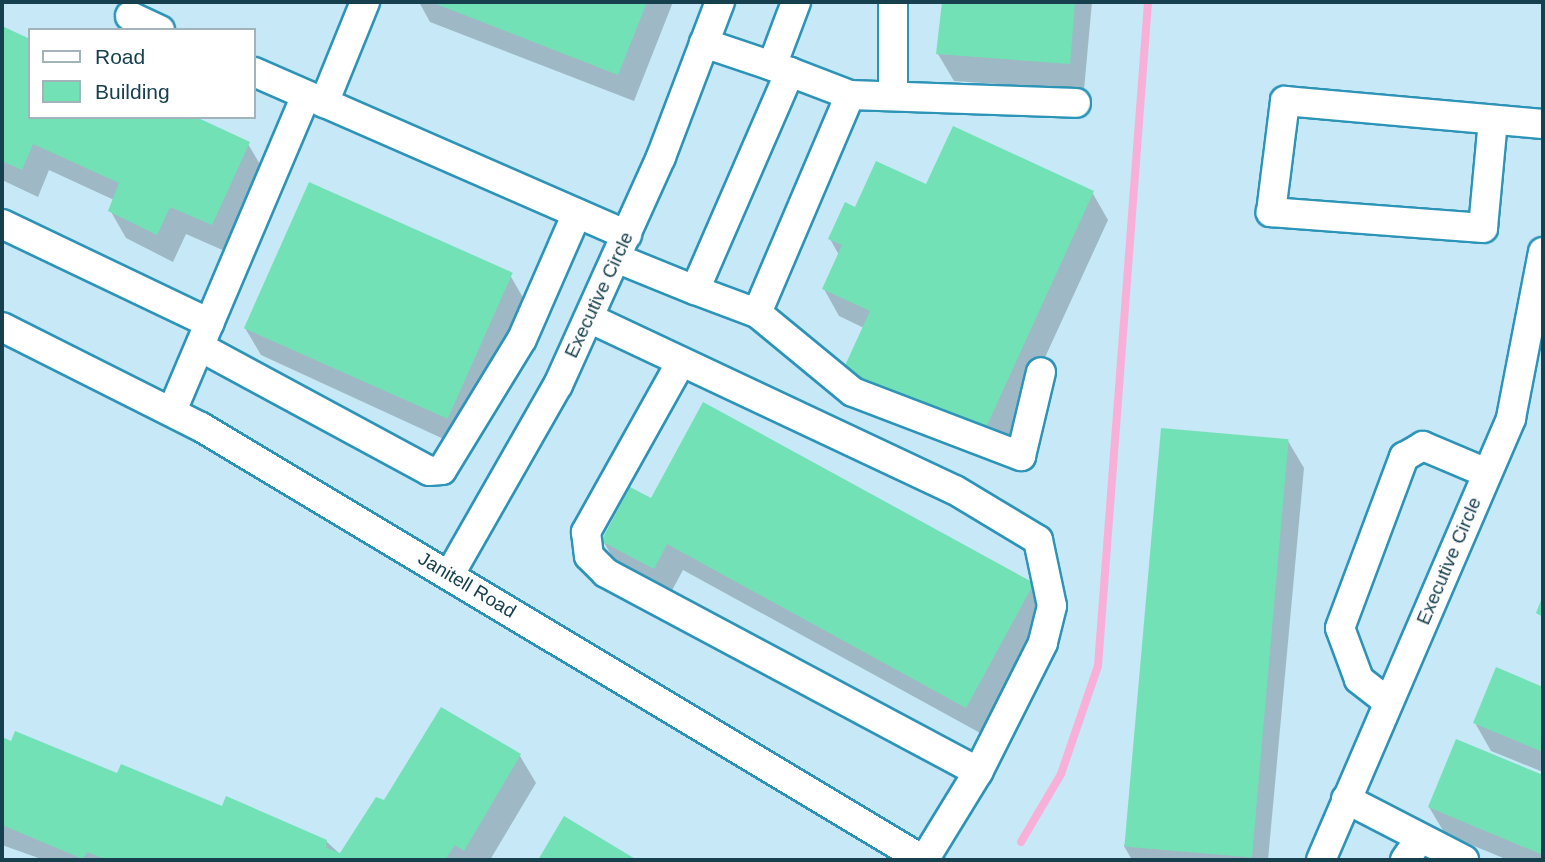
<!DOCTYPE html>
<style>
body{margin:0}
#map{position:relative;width:1545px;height:862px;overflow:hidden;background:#c6e8f7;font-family:Helvetica,sans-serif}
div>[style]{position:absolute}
.shadow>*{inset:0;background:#0003}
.stream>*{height:8px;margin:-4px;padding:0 4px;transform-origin:4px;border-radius:4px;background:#f9b0d8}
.building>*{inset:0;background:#72e2b6;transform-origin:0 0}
.roads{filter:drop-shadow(2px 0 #2d94b7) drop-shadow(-2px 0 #2d94b7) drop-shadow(0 2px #2d94b7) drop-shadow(0 -2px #2d94b7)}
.minor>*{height:28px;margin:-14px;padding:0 14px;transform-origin:14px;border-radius:14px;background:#fff}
span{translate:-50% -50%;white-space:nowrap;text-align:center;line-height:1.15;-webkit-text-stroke:6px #fff;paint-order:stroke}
.street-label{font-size:19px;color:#17404f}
.frame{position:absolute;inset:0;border:4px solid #17404f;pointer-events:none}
.legend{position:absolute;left:28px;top:28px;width:228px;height:91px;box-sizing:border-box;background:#fff;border:2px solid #a2b3b9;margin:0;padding:9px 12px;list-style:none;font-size:21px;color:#17404f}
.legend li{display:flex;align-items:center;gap:14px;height:35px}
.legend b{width:35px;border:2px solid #a2b3b9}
</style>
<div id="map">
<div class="shadow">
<i style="clip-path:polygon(419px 2px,673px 2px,634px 101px,430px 22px)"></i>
<i style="clip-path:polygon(944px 2px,1092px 2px,1084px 90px,954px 81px,938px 54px)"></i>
<i style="clip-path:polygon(2px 28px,30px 41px,30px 117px,248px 144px,264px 171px,227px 252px,186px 234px,173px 262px,126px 238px,110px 210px,114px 200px,49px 170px,38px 197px,2px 180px)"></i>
<i style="clip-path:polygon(927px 187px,1092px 192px,1108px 220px,998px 460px,861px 397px,845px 370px,864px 328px,839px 316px,824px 289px,839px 255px,830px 239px,856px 209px)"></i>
<i style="clip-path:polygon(510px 275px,526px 303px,461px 447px,261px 355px,245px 328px)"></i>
<i style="clip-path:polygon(1288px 441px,1304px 468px,1268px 860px,1132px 860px,1124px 846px)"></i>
<i style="clip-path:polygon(651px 500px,1033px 585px,1049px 612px,982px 734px,683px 570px,669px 596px,619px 568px,603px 541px)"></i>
<i style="clip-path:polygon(1497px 670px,1543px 689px,1543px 772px,1491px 751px,1475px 723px)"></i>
<i style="clip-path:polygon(2px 739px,326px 841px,341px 855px,385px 802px,520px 756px,536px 783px,490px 860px,44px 860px,2px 845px)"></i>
<i style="clip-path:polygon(1457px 741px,1543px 777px,1543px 860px,1508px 860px,1445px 834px,1429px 807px)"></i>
</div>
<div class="stream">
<i style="left:1021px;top:842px;width:79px;rotate:-59.5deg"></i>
<i style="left:1061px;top:774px;width:114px;rotate:-71.1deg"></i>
<i style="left:1098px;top:666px;width:666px;rotate:-85.69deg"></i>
</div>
<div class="building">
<i style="clip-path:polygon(431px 2px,647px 2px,618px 75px)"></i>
<i style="clip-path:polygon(942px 2px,1075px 2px,1070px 64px,936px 54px)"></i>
<i style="clip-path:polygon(2px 26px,30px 39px,30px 117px,196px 117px,250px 142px,212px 225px,170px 207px,157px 235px,108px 211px,119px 183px,33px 144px,22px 170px,2px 161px)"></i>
<i style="clip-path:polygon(953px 126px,1094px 191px,983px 434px,843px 370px,870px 311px,822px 289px,842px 245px,828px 239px,845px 202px,855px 207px,876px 161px,926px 184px)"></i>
<i style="left:309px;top:182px;width:223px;height:160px;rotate:24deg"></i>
<i style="clip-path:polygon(703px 402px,1034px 583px,966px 708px,667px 544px,654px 569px,601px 541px,630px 487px,651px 498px)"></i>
<i style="left:1161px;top:428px;width:128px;height:420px;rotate:5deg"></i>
<i style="clip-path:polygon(1543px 595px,1543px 617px,1536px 613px)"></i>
<i style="clip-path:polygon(1496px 667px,1543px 687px,1543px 752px,1473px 723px)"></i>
<i style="clip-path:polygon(441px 707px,521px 754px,464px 851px,455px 845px,445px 860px,108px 860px,87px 852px,83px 859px,2px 825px,2px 737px,11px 741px,15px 731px,117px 773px,121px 764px,222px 806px,226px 796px,327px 840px,326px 848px,340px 853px,376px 797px,384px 800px)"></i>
<i style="clip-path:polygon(1456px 739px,1543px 775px,1543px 855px,1428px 807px)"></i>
<i style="clip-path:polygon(564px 816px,637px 860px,538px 860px)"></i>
</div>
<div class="roads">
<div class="minor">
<i style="left:130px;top:16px;width:33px;rotate:25deg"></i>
<i style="left:772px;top:66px;width:68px;rotate:-69.4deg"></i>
<i style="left:254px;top:72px;width:407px;rotate:23.6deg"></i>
<i style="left:850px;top:95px;width:226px;rotate:2deg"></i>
<i style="left:893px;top:96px;width:94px;rotate:-90deg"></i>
<i style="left:324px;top:103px;width:109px;rotate:-67.9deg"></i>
<i style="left:1493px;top:120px;width:108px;rotate:95.3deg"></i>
<i style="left:1483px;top:228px;width:213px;rotate:-175.7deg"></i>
<i style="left:1271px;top:212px;width:112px;rotate:-82.8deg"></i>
<i style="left:1285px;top:101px;width:259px;rotate:5.1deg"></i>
<i style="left:2px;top:224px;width:230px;rotate:25.5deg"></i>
<i style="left:616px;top:258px;width:85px;rotate:22.1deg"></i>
<i style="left:695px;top:290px;width:238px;rotate:-66.5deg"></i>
<i style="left:790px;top:72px;width:91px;rotate:-161.4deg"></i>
<i style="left:695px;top:290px;width:66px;rotate:20.4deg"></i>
<i style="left:757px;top:313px;width:237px;rotate:-66.9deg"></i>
<i style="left:850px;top:95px;width:64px;rotate:-159deg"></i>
<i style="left:757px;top:313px;width:124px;rotate:39.5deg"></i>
<i style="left:853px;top:392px;width:180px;rotate:20.9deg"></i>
<i style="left:1021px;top:456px;width:86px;rotate:-76.6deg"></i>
<i style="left:589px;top:318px;width:404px;rotate:25.2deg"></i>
<i style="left:955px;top:490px;width:97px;rotate:31.1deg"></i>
<i style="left:1038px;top:540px;width:67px;rotate:78deg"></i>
<i style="left:1052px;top:606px;width:38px;rotate:104deg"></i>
<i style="left:1043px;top:643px;width:144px;rotate:116.7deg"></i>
<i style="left:978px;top:772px;width:103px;rotate:121.5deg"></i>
<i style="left:2px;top:327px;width:223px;rotate:26.7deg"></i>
<i style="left:201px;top:427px;width:842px;rotate:30.95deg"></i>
<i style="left:200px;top:347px;width:260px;rotate:28.4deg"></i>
<i style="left:429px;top:471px;width:13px;rotate:-4deg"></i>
<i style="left:442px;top:470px;width:153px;rotate:-58.6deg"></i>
<i style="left:522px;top:339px;width:137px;rotate:-66.4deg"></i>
<i style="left:681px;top:362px;width:195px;rotate:119.2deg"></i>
<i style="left:586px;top:532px;width:24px;rotate:83deg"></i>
<i style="left:589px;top:556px;width:24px;rotate:45deg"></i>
<i style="left:606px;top:573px;width:422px;rotate:28.1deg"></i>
<i style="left:172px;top:411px;width:343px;rotate:-67deg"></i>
<i style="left:450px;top:574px;width:218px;rotate:-60.3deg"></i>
<i style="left:558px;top:385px;width:250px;rotate:-65.7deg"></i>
<i style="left:661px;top:157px;width:166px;rotate:-69.2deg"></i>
<i style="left:1388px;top:702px;width:37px;rotate:-142deg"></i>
<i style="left:1359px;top:679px;width:54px;rotate:-110.4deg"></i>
<i style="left:1340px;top:628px;width:183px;rotate:-69.5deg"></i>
<i style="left:1404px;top:457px;width:22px;rotate:-30deg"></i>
<i style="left:1423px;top:446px;width:69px;rotate:22.9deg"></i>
<i style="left:1346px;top:799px;width:133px;rotate:27.3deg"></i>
<i style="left:1321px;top:860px;width:481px;rotate:-66.7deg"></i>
<i style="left:1511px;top:418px;width:169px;rotate:-79.1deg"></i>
<i style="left:1405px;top:860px;width:24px;rotate:-55deg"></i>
</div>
</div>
<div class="street-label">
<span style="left:599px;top:295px;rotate:-65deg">Executive Circle</span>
<span style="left:1449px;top:561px;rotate:-67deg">Executive Circle</span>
<span style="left:467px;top:585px;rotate:31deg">Janitell Road</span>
</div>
<div class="frame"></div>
<ul class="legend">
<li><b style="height:9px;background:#fff"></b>Road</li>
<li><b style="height:19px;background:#72e2b6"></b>Building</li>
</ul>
</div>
